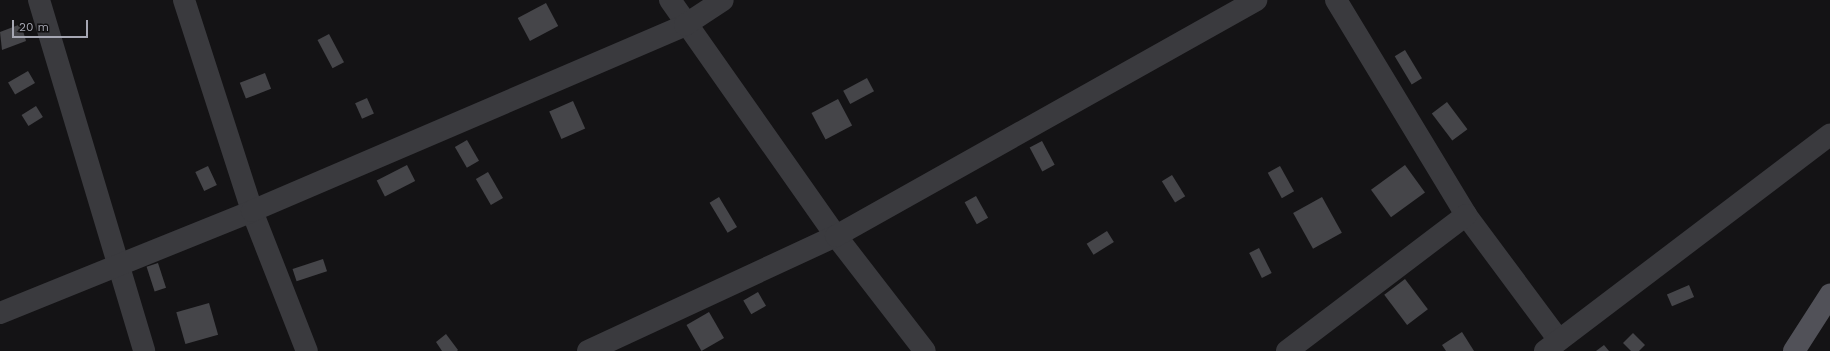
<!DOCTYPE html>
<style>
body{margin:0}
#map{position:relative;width:1830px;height:351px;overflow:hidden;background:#141315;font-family:"Work Sans",sans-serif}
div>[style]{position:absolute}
.building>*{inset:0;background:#454549;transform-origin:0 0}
.minor>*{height:22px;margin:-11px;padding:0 11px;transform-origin:11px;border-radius:11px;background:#3a3a3e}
.major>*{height:22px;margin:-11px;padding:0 11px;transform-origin:11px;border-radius:11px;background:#515158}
span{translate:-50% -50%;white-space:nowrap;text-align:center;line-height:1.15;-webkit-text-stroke:3px #0f0e0f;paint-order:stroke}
.scale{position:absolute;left:12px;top:20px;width:76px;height:18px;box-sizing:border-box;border:2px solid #a6a7b3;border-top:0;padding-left:5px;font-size:12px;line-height:14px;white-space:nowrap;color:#a6a7b3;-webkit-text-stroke:3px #0f0e0f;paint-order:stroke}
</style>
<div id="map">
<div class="building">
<i style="left:546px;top:3px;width:26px;height:32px;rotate:62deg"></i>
<i style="clip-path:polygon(21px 24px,26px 41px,2px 50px,0 32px)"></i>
<i style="left:329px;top:34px;width:32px;height:13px;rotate:62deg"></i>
<i style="left:1405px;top:50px;width:33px;height:12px;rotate:59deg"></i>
<i style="left:28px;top:71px;width:14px;height:23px;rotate:60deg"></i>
<i style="left:265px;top:73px;width:17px;height:27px;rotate:69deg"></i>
<i style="left:867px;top:78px;width:15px;height:27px;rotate:62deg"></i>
<i style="left:367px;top:98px;width:17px;height:13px;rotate:66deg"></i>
<i style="left:838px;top:99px;width:30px;height:30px;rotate:62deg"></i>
<i style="left:573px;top:101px;width:30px;height:26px;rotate:66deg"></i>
<i style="left:1447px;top:102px;width:34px;height:19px;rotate:53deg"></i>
<i style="left:36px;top:106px;width:13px;height:17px;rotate:58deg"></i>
<i style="left:467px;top:140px;width:24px;height:14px;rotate:60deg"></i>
<i style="left:1042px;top:141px;width:27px;height:14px;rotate:62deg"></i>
<i style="left:407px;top:165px;width:18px;height:34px;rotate:63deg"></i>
<i style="left:1405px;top:165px;width:34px;height:42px;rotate:54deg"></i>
<i style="left:208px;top:166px;width:21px;height:14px;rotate:65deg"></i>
<i style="left:1280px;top:166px;width:29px;height:14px;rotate:61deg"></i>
<i style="left:488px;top:172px;width:30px;height:14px;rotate:60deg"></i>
<i style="left:1172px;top:175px;width:25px;height:12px;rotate:58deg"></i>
<i style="left:976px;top:196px;width:25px;height:13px;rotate:61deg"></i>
<i style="left:719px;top:197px;width:35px;height:11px;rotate:59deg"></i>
<i style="left:1322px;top:197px;width:41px;height:33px;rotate:61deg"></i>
<i style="left:1107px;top:231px;width:13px;height:24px;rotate:58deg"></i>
<i style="left:1259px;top:248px;width:28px;height:11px;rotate:63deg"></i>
<i style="left:323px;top:259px;width:13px;height:32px;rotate:72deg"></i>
<i style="left:158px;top:263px;width:26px;height:12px;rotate:72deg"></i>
<i style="left:1405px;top:279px;width:38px;height:26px;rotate:53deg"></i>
<i style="left:1689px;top:285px;width:13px;height:24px;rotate:67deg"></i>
<i style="left:758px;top:292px;width:16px;height:17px;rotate:60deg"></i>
<i style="left:209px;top:303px;width:33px;height:34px;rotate:74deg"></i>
<i style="left:709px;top:312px;width:30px;height:26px;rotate:60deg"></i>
<i style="clip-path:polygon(1462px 332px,1474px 351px,1446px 351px,1442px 345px)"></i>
<i style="clip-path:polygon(1633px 333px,1645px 345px,1639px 351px,1631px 351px,1623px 343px)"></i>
<i style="clip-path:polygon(446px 334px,458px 350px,457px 351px,442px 351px,436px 342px)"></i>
<i style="clip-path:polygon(1604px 345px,1609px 351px,1596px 351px)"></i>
</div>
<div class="minor">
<i style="left:39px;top:0;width:366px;rotate:73.3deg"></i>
<i style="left:184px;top:0;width:222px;rotate:72.1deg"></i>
<i style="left:252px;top:211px;width:150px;rotate:68.6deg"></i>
<i style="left:670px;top:0;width:289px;rotate:54.9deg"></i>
<i style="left:836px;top:236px;width:145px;rotate:52.3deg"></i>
<i style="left:1336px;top:0;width:251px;rotate:58.8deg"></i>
<i style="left:1466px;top:215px;width:156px;rotate:53.4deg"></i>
<i style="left:0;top:313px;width:272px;rotate:-22deg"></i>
<i style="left:252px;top:211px;width:471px;rotate:-23.2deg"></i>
<i style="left:685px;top:25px;width:45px;rotate:-33.3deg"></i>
<i style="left:588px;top:351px;width:273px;rotate:-24.9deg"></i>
<i style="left:836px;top:236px;width:482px;rotate:-29.3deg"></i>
<i style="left:1287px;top:351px;width:225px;rotate:-37.2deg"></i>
<i style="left:1545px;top:351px;width:358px;rotate:-37.2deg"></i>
</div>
<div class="major">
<i style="left:1794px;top:351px;width:67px;rotate:-57.3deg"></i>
</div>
<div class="scale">20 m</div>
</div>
